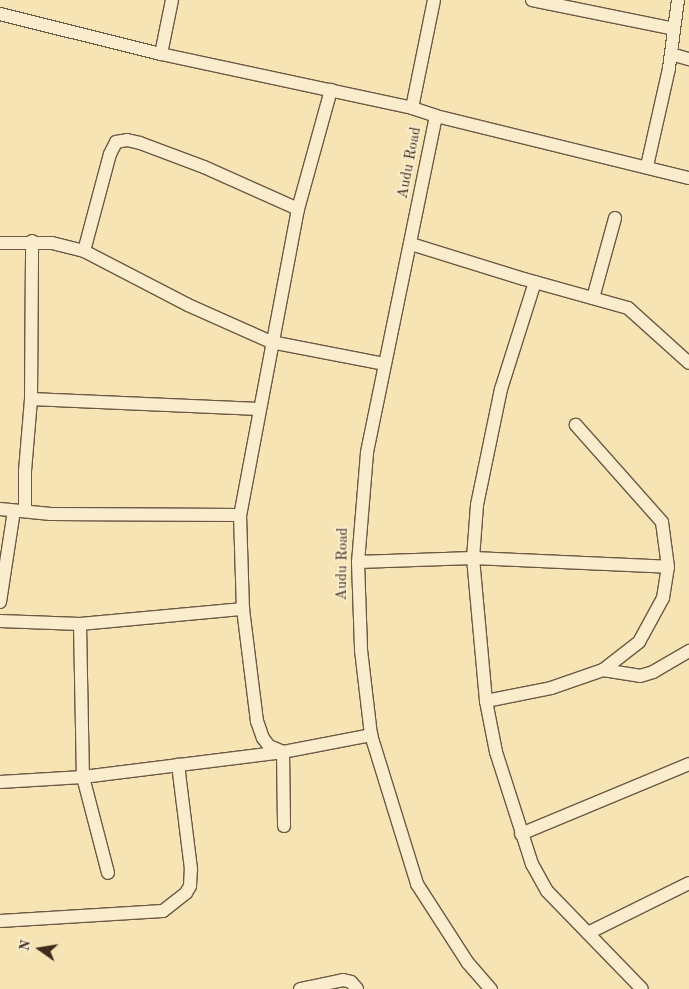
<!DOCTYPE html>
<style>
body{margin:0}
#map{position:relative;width:689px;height:989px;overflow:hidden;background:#f7e4b4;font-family:"Old Standard TT",serif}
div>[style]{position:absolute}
.roads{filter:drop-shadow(1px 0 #6d5944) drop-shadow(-1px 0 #6d5944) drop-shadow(0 1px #6d5944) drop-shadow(0 -1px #6d5944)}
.minor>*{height:12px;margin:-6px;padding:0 6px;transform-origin:6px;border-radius:6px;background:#faedce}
span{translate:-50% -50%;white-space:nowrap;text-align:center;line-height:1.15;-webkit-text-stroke:4px #faedce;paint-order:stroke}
.street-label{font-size:15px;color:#3f2b1e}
.north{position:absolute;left:15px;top:924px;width:50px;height:50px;-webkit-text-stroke:4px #faedce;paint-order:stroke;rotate:283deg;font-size:14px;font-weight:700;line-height:20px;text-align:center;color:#3f2b1e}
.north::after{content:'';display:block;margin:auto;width:18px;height:22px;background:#3f2b1e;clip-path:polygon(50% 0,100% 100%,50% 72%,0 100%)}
</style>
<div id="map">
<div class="roads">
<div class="minor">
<i style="left:532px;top:0;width:145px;rotate:11.5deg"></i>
<i style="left:0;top:14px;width:166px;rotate:14deg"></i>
<i style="left:161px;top:54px;width:257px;rotate:12.1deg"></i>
<i style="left:412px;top:108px;width:25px;rotate:18deg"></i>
<i style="left:436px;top:116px;width:260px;rotate:13.8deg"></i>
<i style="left:161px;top:54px;width:55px;rotate:-78.5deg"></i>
<i style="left:671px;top:54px;width:19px;rotate:16deg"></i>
<i style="left:331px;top:90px;width:123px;rotate:105.5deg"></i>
<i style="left:298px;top:209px;width:311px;rotate:100.7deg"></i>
<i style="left:240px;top:515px;width:94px;rotate:88.2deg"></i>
<i style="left:243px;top:609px;width:113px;rotate:82.9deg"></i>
<i style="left:257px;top:721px;width:18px;rotate:71deg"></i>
<i style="left:263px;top:738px;width:10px;rotate:53deg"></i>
<i style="left:269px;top:746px;width:15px;rotate:23deg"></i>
<i style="left:283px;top:752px;width:90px;rotate:-10.9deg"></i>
<i style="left:412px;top:108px;width:110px;rotate:-78.5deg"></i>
<i style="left:436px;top:116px;width:344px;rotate:101.6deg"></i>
<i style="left:367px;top:453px;width:109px;rotate:94.7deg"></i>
<i style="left:358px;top:562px;width:88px;rotate:88deg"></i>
<i style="left:361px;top:650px;width:86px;rotate:83.3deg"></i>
<i style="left:371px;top:735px;width:156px;rotate:72.8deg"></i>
<i style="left:417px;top:884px;width:94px;rotate:57.2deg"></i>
<i style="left:468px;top:963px;width:35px;rotate:49deg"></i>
<i style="left:647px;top:166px;width:100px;rotate:-77.3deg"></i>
<i style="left:669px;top:68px;width:69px;rotate:-82.5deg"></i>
<i style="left:0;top:243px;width:52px"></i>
<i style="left:52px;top:243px;width:33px;rotate:14deg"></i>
<i style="left:84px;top:251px;width:117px;rotate:27.4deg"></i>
<i style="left:188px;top:305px;width:91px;rotate:24deg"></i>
<i style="left:271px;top:342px;width:115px;rotate:11deg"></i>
<i style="left:411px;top:244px;width:118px;rotate:17.2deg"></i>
<i style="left:524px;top:279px;width:108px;rotate:15.6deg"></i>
<i style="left:628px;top:308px;width:82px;rotate:42deg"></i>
<i style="left:84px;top:251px;width:100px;rotate:-75deg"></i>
<i style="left:110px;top:154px;width:13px;rotate:-63deg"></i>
<i style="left:116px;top:142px;width:11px;rotate:-10deg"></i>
<i style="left:127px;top:140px;width:13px;rotate:13deg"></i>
<i style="left:140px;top:143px;width:68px;rotate:20.6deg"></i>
<i style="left:204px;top:167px;width:103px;rotate:24.1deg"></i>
<i style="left:535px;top:282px;width:112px;rotate:107.6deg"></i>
<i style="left:501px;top:389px;width:118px;rotate:101.7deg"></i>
<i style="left:477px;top:505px;width:53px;rotate:94.3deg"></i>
<i style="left:473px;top:558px;width:144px;rotate:84.8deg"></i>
<i style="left:486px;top:701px;width:52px;rotate:78.9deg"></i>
<i style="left:496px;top:752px;width:118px;rotate:72.2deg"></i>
<i style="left:532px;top:864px;width:31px;rotate:61deg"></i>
<i style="left:547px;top:891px;width:136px;rotate:45.9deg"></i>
<i style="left:593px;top:298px;width:83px;rotate:-74.6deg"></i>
<i style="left:31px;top:399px;width:228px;rotate:2.5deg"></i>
<i style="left:0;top:509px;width:51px;rotate:5.6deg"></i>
<i style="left:51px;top:514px;width:189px;rotate:0.3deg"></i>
<i style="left:25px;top:511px;width:40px;rotate:-90deg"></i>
<i style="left:25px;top:471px;width:72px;rotate:-85.2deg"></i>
<i style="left:31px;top:399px;width:158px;rotate:-89.6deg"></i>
<i style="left:358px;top:562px;width:115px;rotate:-2deg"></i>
<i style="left:473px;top:558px;width:195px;rotate:2.6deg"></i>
<i style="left:0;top:602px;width:92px;rotate:-81.3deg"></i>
<i style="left:0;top:621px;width:80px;rotate:2.1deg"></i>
<i style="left:80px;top:624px;width:164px;rotate:-5.3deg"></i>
<i style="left:80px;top:624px;width:153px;rotate:88.9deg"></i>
<i style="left:83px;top:777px;width:99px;rotate:75.4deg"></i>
<i style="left:603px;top:670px;width:37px;rotate:9deg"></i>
<i style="left:640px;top:676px;width:14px;rotate:-17deg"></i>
<i style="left:653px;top:672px;width:42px;rotate:-30.3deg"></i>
<i style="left:486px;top:701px;width:66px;rotate:-11.3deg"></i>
<i style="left:551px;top:688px;width:55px;rotate:-19.1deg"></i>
<i style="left:603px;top:670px;width:46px;rotate:-37.9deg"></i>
<i style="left:639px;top:642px;width:50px;rotate:-61.4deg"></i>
<i style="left:663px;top:598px;width:31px;rotate:-81deg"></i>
<i style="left:668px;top:567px;width:45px;rotate:-97.6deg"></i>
<i style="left:662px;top:522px;width:130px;rotate:-131.6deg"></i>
<i style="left:0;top:782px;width:83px;rotate:-3.4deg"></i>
<i style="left:83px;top:777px;width:202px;rotate:-7.1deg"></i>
<i style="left:283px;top:752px;width:74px;rotate:89.2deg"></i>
<i style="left:521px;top:834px;width:182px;rotate:-22.6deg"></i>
<i style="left:0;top:921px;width:163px;rotate:-3.5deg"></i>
<i style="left:163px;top:911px;width:29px;rotate:-38deg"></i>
<i style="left:186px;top:893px;width:8px;rotate:-60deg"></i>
<i style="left:190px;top:886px;width:17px;rotate:-87deg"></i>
<i style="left:191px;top:869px;width:105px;rotate:-97.1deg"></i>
<i style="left:588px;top:933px;width:113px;rotate:-26.3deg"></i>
<i style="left:300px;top:989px;width:44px;rotate:-11.8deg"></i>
<i style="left:343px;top:980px;width:8px;rotate:14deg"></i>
<i style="left:351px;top:982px;width:9px;rotate:49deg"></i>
</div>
</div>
<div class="street-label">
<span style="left:410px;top:163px;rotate:-79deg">Audu Road</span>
<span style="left:343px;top:564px;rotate:-89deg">Audu Road</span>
</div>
<div class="north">N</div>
</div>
